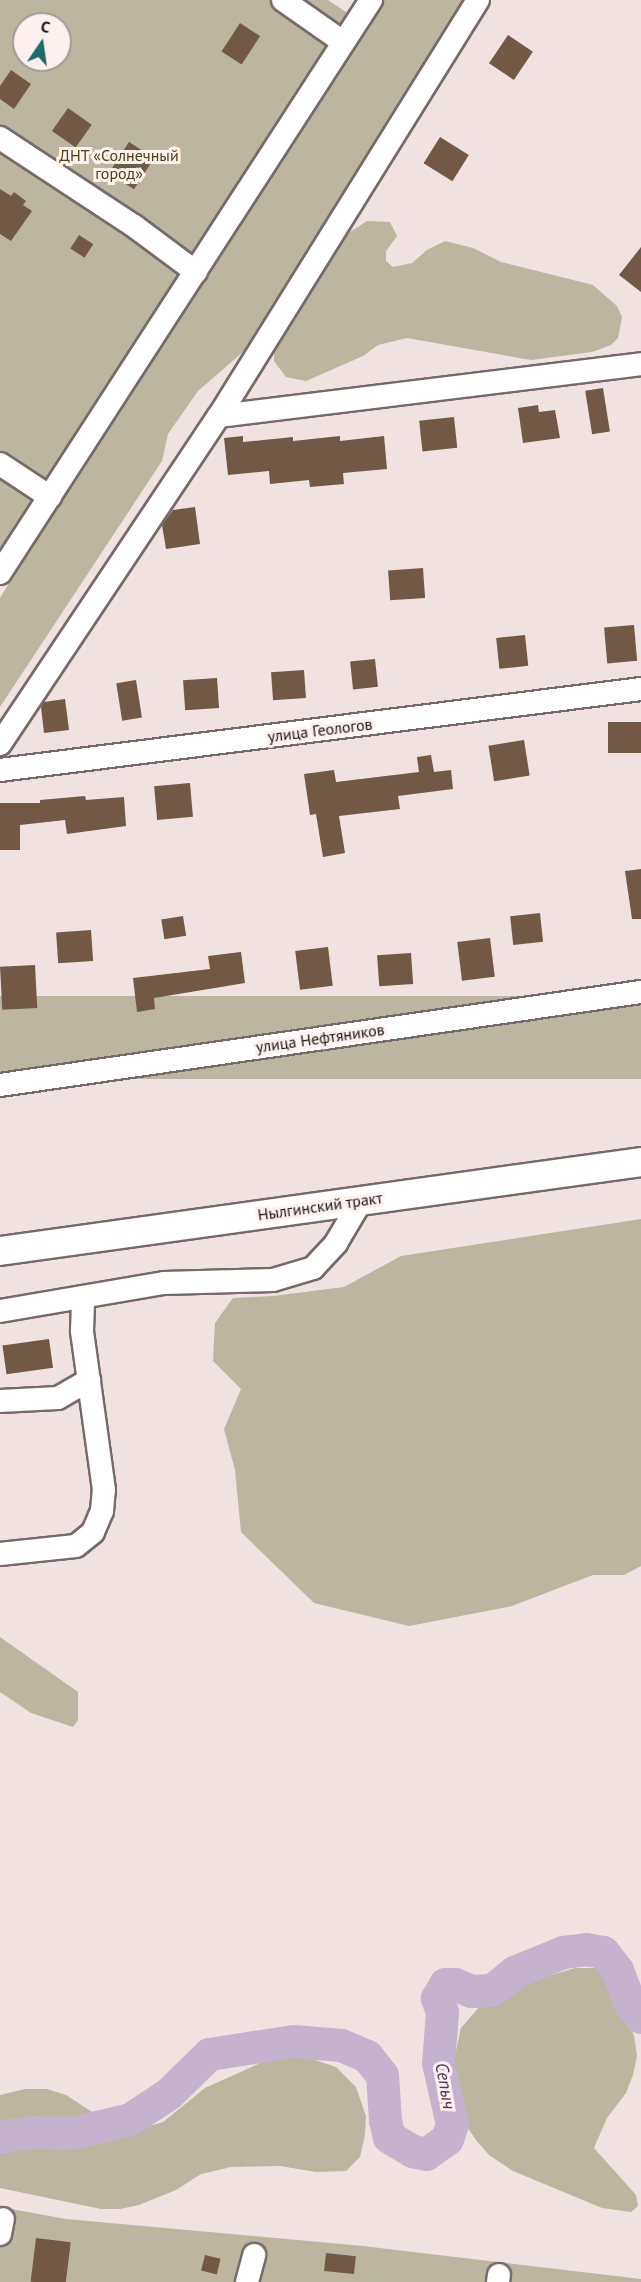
<!DOCTYPE html>
<meta charset="utf-8">
<style>
body{margin:0}
#map{position:relative;width:641px;height:2282px;overflow:hidden;background:#efe2e1;font-family:"PT Sans",sans-serif}
div>[style]{position:absolute}
.green>*{inset:0;background:#bcb6a1;transform-origin:0 0}
.river>*{height:33px;margin:-16.5px;padding:0 16.5px;transform-origin:16.5px;border-radius:16.5px;background:#c5b2cd}
.building>*{inset:0;background:#715946;transform-origin:0 0}
.roads{filter:drop-shadow(2px 0 #756a69) drop-shadow(-2px 0 #756a69) drop-shadow(0 2px #756a69) drop-shadow(0 -2px #756a69)}
.minor>*{height:22px;margin:-11px;padding:0 11px;transform-origin:11px;border-radius:11px;background:#fff}
.major>*{height:28px;margin:-14px;padding:0 14px;transform-origin:14px;border-radius:14px;background:#fff}
span{translate:-50% -50%;white-space:nowrap;text-align:center;line-height:1.15;-webkit-text-stroke:6px #fdf0ee;paint-order:stroke}
.park-label{font-size:16px;color:#51420a}
.street-label{font-size:16px;color:#1a1615}
.water-label{font-size:18px;color:#4d3258;font-style:italic}
.north{position:absolute;left:12px;top:12px;width:60px;height:60px;box-sizing:border-box;background:#fdf0ee;border:2px solid #a29997;border-radius:50%;rotate:13deg;font-size:16px;font-weight:700;line-height:24px;text-align:center;color:#1a1615}
.north::after{content:'';display:block;margin:auto;width:21px;height:27px;background:#1f6b6c;clip-path:polygon(50% 0,100% 100%,50% 72%,0 100%)}
</style>
<div id="map">
<div class="green">
<i style="clip-path:polygon(evenodd,0 0,328px 0,349px 14px,353px 5px,370px 0,466px 0,251px 345px,198px 391px,168px 434px,162px 461px,0 707px,0 598px,316px 92px,0 560px,0 0,24px 24px,60px 24px,60px 60px,24px 60px,24px 24px)"></i>
<i style="clip-path:polygon(367px 221px,390px 222px,397px 236px,386px 251px,386px 261px,393px 267px,412px 263px,427px 250px,445px 241px,473px 248px,501px 262px,593px 285px,617px 306px,622px 317px,618px 338px,611px 345px,592px 352px,531px 360px,407px 338px,378px 345px,363px 356px,306px 381px,286px 377px,274px 361px,274px 352px,304px 290px,350px 232px)"></i>
<i style="left:641px;top:996px;width:83px;height:648px;rotate:90deg"></i>
<i style="clip-path:polygon(641px 1219px,641px 1566px,624px 1575px,593px 1575px,512px 1606px,409px 1626px,314px 1603px,241px 1532px,235px 1470px,224px 1429px,241px 1389px,213px 1361px,215px 1323px,233px 1298px,273px 1296px,344px 1287px,401px 1256px)"></i>
<i style="clip-path:polygon(0 1637px,78px 1692px,78px 1720px,73px 1727px,31px 1713px,0 1692px)"></i>
<i style="clip-path:polygon(575px 1968px,595px 1968px,611px 1980px,634px 2036px,637px 2056px,633px 2075px,626px 2093px,607px 2118px,594px 2148px,636px 2195px,638px 2206px,631px 2212px,602px 2208px,513px 2171px,489px 2155px,476px 2140px,458px 2113px,453px 2093px,452px 2069px,461px 2028px,487px 1998px,535px 1980px)"></i>
<i style="clip-path:polygon(277px 2058px,309px 2058px,336px 2067px,356px 2087px,366px 2116px,365px 2135px,360px 2157px,346px 2171px,316px 2172px,280px 2166px,231px 2167px,201px 2174px,176px 2190px,139px 2205px,120px 2209px,101px 2209px,0 2188px,0 2095px,25px 2089px,47px 2089px,66px 2095px,109px 2123px,136px 2130px,163px 2122px,205px 2088px,258px 2064px)"></i>
<i style="clip-path:polygon(0 2207px,66px 2219px,363px 2246px,641px 2279px,641px 2282px,0 2282px)"></i>
</div>
<div class="river">
<i style="left:0;top:2137px;width:30px;rotate:-9deg"></i>
<i style="left:30px;top:2132px;width:41px;rotate:1.4deg"></i>
<i style="left:71px;top:2133px;width:61px;rotate:-13.3deg"></i>
<i style="left:130px;top:2119px;width:45px;rotate:-33.3deg"></i>
<i style="left:168px;top:2094px;width:57px;rotate:-44.3deg"></i>
<i style="left:209px;top:2054px;width:85px;rotate:-8.8deg"></i>
<i style="left:293px;top:2041px;width:48px;rotate:4.8deg"></i>
<i style="left:341px;top:2045px;width:28px;rotate:23deg"></i>
<i style="left:367px;top:2056px;width:24px;rotate:52deg"></i>
<i style="left:382px;top:2075px;width:45px;rotate:86.2deg"></i>
<i style="left:385px;top:2120px;width:17px;rotate:77deg"></i>
<i style="left:389px;top:2137px;width:27px;rotate:31deg"></i>
<i style="left:412px;top:2151px;width:14px;rotate:12deg"></i>
<i style="left:426px;top:2154px;width:26px;rotate:-36deg"></i>
<i style="left:447px;top:2139px;width:16px;rotate:-72deg"></i>
<i style="left:452px;top:2124px;width:63px;rotate:-102.9deg"></i>
<i style="left:438px;top:2063px;width:51px;rotate:-85.5deg"></i>
<i style="left:442px;top:2012px;width:15px;rotate:-110deg"></i>
<i style="left:437px;top:1998px;width:16px;rotate:-60deg"></i>
<i style="left:445px;top:1984px;width:10px"></i>
<i style="left:455px;top:1984px;width:17px;rotate:24deg"></i>
<i style="left:471px;top:1991px;width:21px;rotate:-3deg"></i>
<i style="left:492px;top:1990px;width:28px;rotate:-39deg"></i>
<i style="left:514px;top:1972px;width:53px;rotate:-22.2deg"></i>
<i style="left:563px;top:1952px;width:23px;rotate:-7deg"></i>
<i style="left:586px;top:1949px;width:17px;rotate:10deg"></i>
<i style="left:603px;top:1952px;width:23px;rotate:52deg"></i>
<i style="left:617px;top:1970px;width:39px;rotate:69deg"></i>
<i style="left:631px;top:2006px;width:15px;rotate:48deg"></i>
</div>
<div class="building">
<i style="left:240px;top:23px;width:24px;height:34px;rotate:33deg"></i>
<i style="left:508px;top:35px;width:30px;height:34px;rotate:34deg"></i>
<i style="clip-path:polygon(11px 70px,31px 84px,14px 109px,0 99px,0 86px)"></i>
<i style="left:68px;top:108px;width:29px;height:28px;rotate:35deg"></i>
<i style="left:440px;top:137px;width:34px;height:31px;rotate:32deg"></i>
<i style="left:129px;top:142px;width:30px;height:37px;rotate:33deg"></i>
<i style="clip-path:polygon(0 189px,11px 196px,14px 192px,26px 201px,23px 205px,32px 211px,11px 241px,0 234px)"></i>
<i style="left:79px;top:235px;width:17px;height:16px;rotate:33deg"></i>
<i style="clip-path:polygon(641px 247px,641px 292px,619px 275px)"></i>
<i style="left:603px;top:388px;width:44px;height:18px;rotate:81deg"></i>
<i style="clip-path:polygon(538px 405px,539px 412px,555px 410px,560px 438px,523px 443px,518px 408px)"></i>
<i style="left:454px;top:417px;width:31px;height:35px;rotate:84deg"></i>
<i style="clip-path:polygon(243px 436px,243px 442px,293px 437px,293px 441px,340px 436px,340px 441px,384px 436px,387px 469px,343px 473px,344px 484px,310px 487px,309px 480px,270px 484px,269px 471px,228px 475px,224px 438px)"></i>
<i style="clip-path:polygon(195px 507px,200px 544px,166px 549px,162px 525px,173px 510px)"></i>
<i style="left:423px;top:568px;width:30px;height:35px;rotate:86deg"></i>
<i style="left:634px;top:625px;width:36px;height:30px;rotate:85deg"></i>
<i style="left:525px;top:635px;width:31px;height:29px;rotate:84deg"></i>
<i style="left:375px;top:659px;width:28px;height:25px;rotate:84deg"></i>
<i style="left:304px;top:670px;width:28px;height:33px;rotate:86deg"></i>
<i style="left:217px;top:678px;width:30px;height:34px;rotate:86deg"></i>
<i style="left:136px;top:680px;width:38px;height:20px;rotate:81deg"></i>
<i style="clip-path:polygon(65px 699px,69px 730px,44px 733px,41px 707px,44px 702px)"></i>
<i style="left:641px;top:722px;width:31px;height:33px;rotate:90deg"></i>
<i style="left:524px;top:740px;width:36px;height:36px;rotate:81deg"></i>
<i style="clip-path:polygon(431px 755px,434px 772px,451px 770px,453px 789px,398px 796px,400px 809px,339px 816px,345px 853px,323px 857px,316px 814px,310px 815px,304px 774px,334px 770px,336px 782px,419px 772px,417px 757px)"></i>
<i style="left:190px;top:783px;width:34px;height:36px;rotate:85deg"></i>
<i style="clip-path:polygon(85px 796px,86px 800px,124px 797px,126px 826px,67px 834px,65px 820px,20px 825px,20px 850px,0 850px,0 803px,40px 803px,40px 800px)"></i>
<i style="clip-path:polygon(641px 869px,641px 919px,632px 919px,625px 871px)"></i>
<i style="left:540px;top:913px;width:29px;height:30px;rotate:84deg"></i>
<i style="left:183px;top:916px;width:20px;height:22px;rotate:81deg"></i>
<i style="left:91px;top:930px;width:31px;height:35px;rotate:86deg"></i>
<i style="left:490px;top:938px;width:39px;height:33px;rotate:83deg"></i>
<i style="left:328px;top:947px;width:39px;height:33px;rotate:83deg"></i>
<i style="clip-path:polygon(241px 952px,245px 983px,154px 998px,155px 1009px,137px 1012px,133px 978px,210px 969px,208px 956px)"></i>
<i style="left:411px;top:953px;width:31px;height:34px;rotate:86deg"></i>
<i style="left:35px;top:965px;width:43px;height:35px;rotate:87deg"></i>
<i style="left:49px;top:1339px;width:29px;height:47px;rotate:82deg"></i>
<i style="left:36px;top:2238px;width:35px;height:44px;rotate:7deg"></i>
<i style="left:326px;top:2253px;width:30px;height:18px;rotate:6deg"></i>
<i style="left:205px;top:2255px;width:16px;height:16px;rotate:14deg"></i>
</div>
<div class="roads">
<div class="minor">
<i style="left:283px;top:0;width:73px;rotate:35deg"></i>
<i style="left:0;top:138px;width:160px;rotate:33.3deg"></i>
<i style="left:134px;top:226px;width:77px;rotate:36.6deg"></i>
<i style="left:219px;top:416px;width:425px;rotate:-7deg"></i>
<i style="left:0;top:464px;width:60px;rotate:33.4deg"></i>
<i style="left:0;top:573px;width:683px;rotate:-57.08deg"></i>
<i style="left:0;top:744px;width:394px;rotate:-56.3deg"></i>
<i style="left:219px;top:416px;width:490px;rotate:-58.1deg"></i>
<i style="left:0;top:770px;width:646px;rotate:-7.2deg"></i>
<i style="left:0;top:1085px;width:648px;rotate:-8.26deg"></i>
<i style="left:0;top:1311px;width:166px;rotate:-9.7deg"></i>
<i style="left:164px;top:1283px;width:109px;rotate:-1.6deg"></i>
<i style="left:273px;top:1280px;width:42px;rotate:-16.7deg"></i>
<i style="left:313px;top:1268px;width:34px;rotate:-47deg"></i>
<i style="left:336px;top:1243px;width:49px;rotate:-59.2deg"></i>
<i style="left:0;top:1401px;width:58px;rotate:-3deg"></i>
<i style="left:58px;top:1398px;width:36px;rotate:-30deg"></i>
<i style="left:0;top:1554px;width:76px;rotate:-6deg"></i>
<i style="left:76px;top:1546px;width:22px;rotate:-39deg"></i>
<i style="left:93px;top:1532px;width:23px;rotate:-67deg"></i>
<i style="left:102px;top:1511px;width:21px;rotate:-85deg"></i>
<i style="left:104px;top:1490px;width:161px;rotate:-97.9deg"></i>
<i style="left:82px;top:1331px;width:34px;rotate:-88deg"></i>
<i style="left:0;top:2234px;width:15px;rotate:-79deg"></i>
<i style="left:247px;top:2282px;width:28px;rotate:-75deg"></i>
<i style="left:498px;top:2282px;width:7px;rotate:-82deg"></i>
</div>
<div class="major">
<i style="left:0;top:1251px;width:647px;rotate:-7.9deg"></i>
</div>
</div>
<div class="park-label">
<span style="left:119px;top:164px">ДНТ «Солнечный<br>город»</span>
</div>
<div class="street-label">
<span style="left:320px;top:730px;rotate:-7deg">улица Геологов</span>
<span style="left:320px;top:1038px;rotate:-8deg">улица Нефтяников</span>
<span style="left:320px;top:1206px;rotate:-8deg">Нылгинский тракт</span>
</div>
<div class="water-label">
<span style="left:445px;top:2086px;rotate:80deg">Сепыч</span>
</div>
<div class="north">С</div>
</div>
